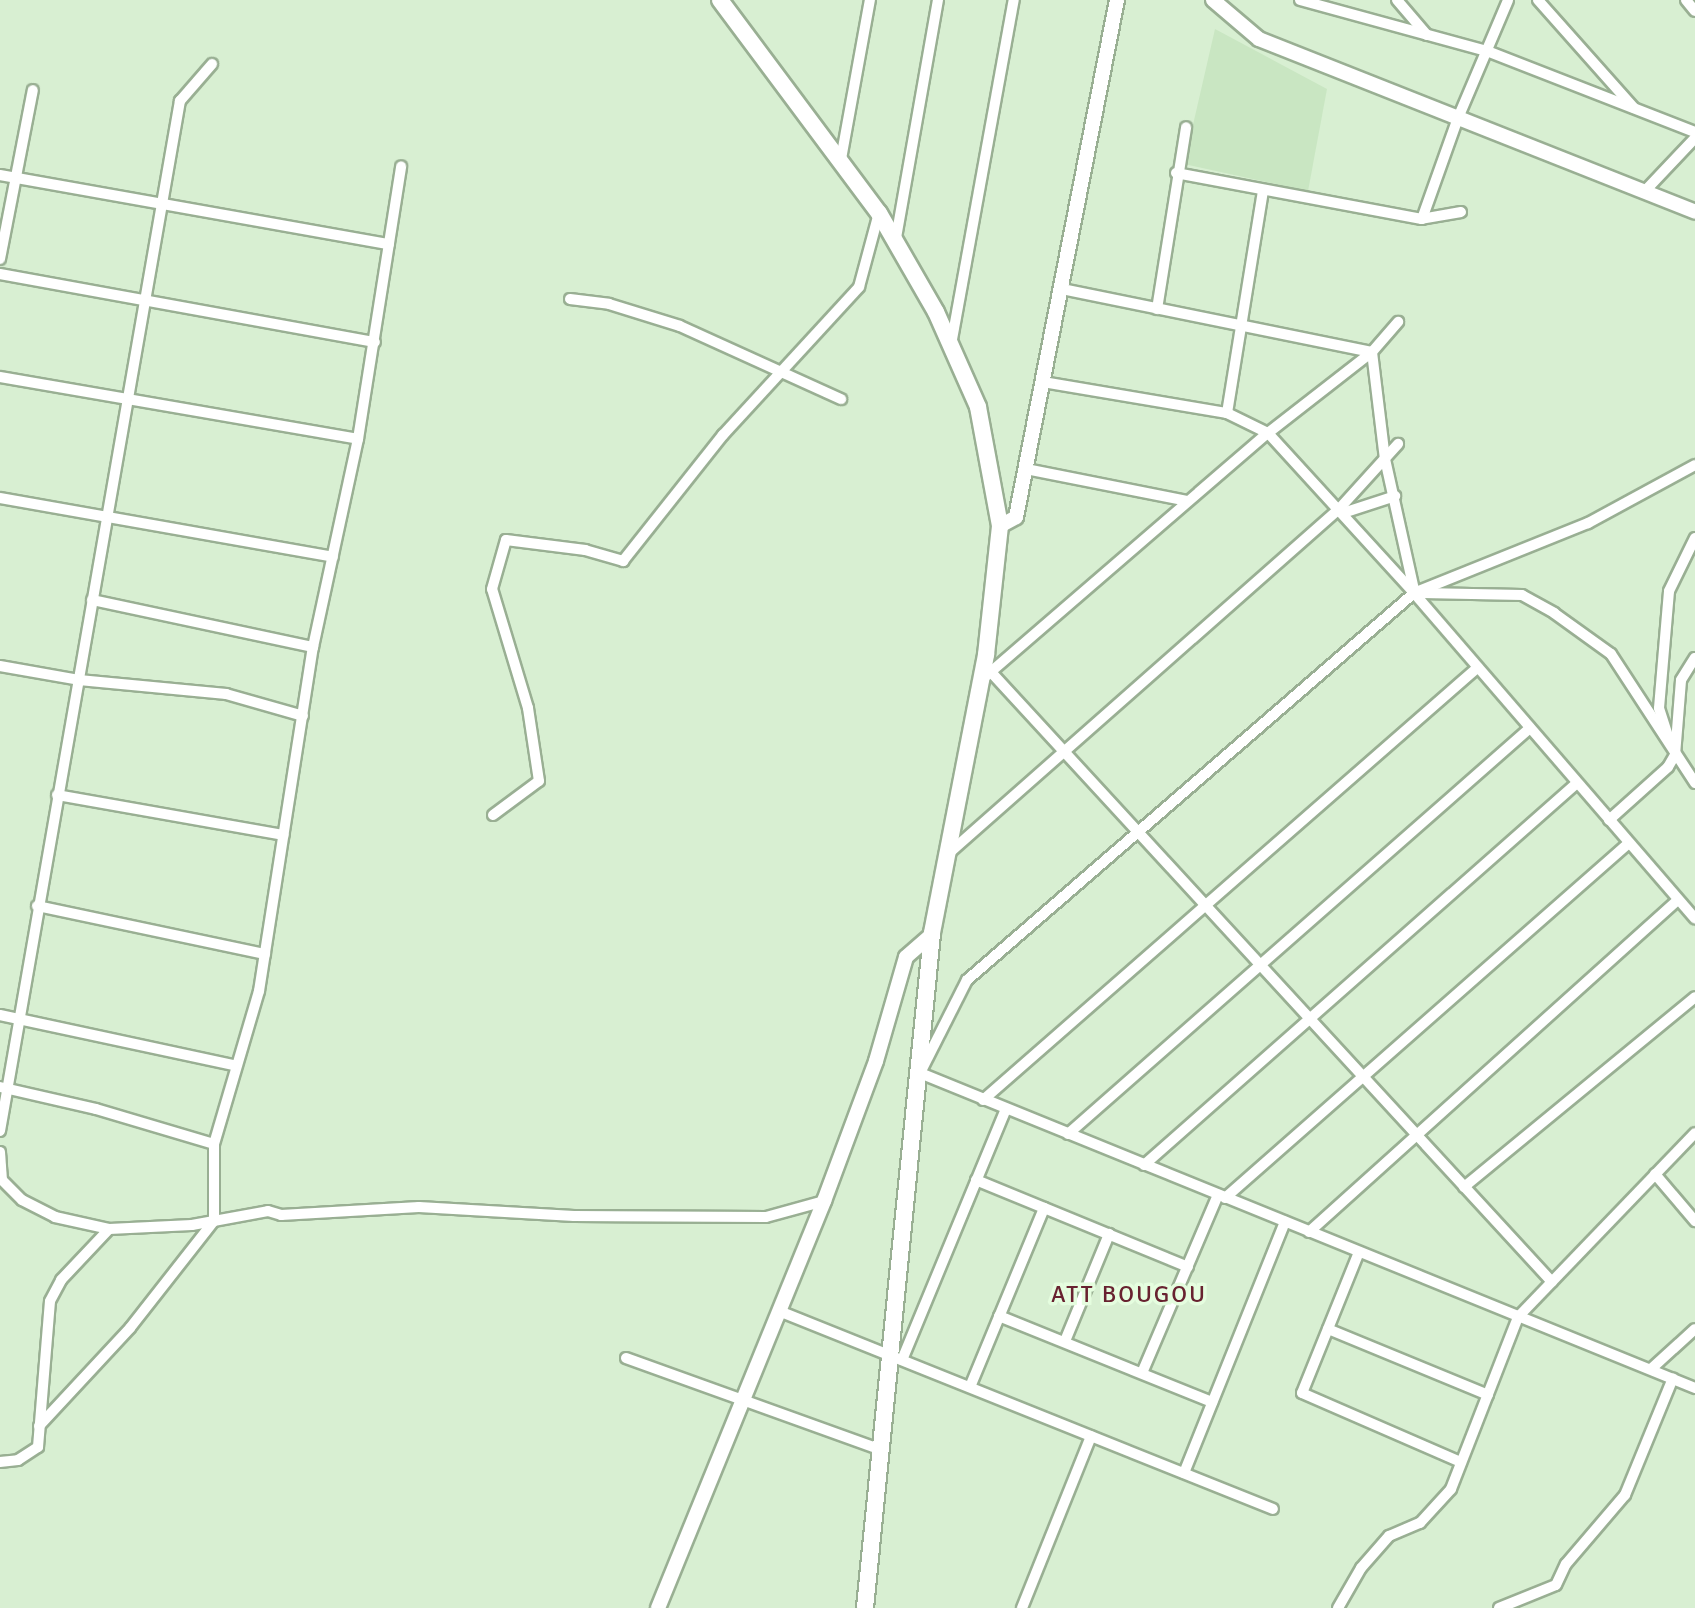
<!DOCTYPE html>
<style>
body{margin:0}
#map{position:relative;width:1695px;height:1608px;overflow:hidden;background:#d8efd2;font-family:Signika,sans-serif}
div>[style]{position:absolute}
.built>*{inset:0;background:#c9e6c2}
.roads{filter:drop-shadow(2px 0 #99af93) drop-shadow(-2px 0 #99af93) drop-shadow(0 2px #99af93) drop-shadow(0 -2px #99af93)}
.street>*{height:10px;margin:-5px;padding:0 5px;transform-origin:5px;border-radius:5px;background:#fff}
.secondary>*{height:14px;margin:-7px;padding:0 7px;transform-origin:7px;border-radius:7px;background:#fff}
.primary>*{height:16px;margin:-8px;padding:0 8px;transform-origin:8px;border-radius:8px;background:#fff}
span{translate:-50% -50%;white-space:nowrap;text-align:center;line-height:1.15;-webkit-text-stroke:7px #e5fddf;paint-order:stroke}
.quarter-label{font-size:24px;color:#682230;letter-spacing:2px}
</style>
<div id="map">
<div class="built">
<i style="clip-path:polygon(1215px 29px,1327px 89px,1308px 191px,1184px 164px)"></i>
</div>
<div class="roads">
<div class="street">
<i style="left:1300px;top:0;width:194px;rotate:15.3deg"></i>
<i style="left:1487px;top:51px;width:223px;rotate:21.3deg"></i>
<i style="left:1397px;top:0;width:46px;rotate:49.4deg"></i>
<i style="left:1538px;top:0;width:144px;rotate:48.4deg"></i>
<i style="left:1686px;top:0;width:14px;rotate:51deg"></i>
<i style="left:841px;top:159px;width:162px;rotate:-79.7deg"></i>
<i style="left:1176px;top:173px;width:250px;rotate:10.6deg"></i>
<i style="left:0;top:175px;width:395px;rotate:10.1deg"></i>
<i style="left:1644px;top:192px;width:74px;rotate:-46.6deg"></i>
<i style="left:1461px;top:212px;width:40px;rotate:170deg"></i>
<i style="left:1422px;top:219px;width:107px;rotate:-70.4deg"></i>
<i style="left:1458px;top:118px;width:128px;rotate:-67deg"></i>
<i style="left:896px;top:238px;width:242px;rotate:-80deg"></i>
<i style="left:0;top:259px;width:172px;rotate:-79deg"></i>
<i style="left:0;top:274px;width:381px;rotate:10.3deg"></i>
<i style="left:1062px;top:289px;width:316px;rotate:11.5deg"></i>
<i style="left:1372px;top:352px;width:108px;rotate:83.1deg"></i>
<i style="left:1385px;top:459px;width:134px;rotate:77.5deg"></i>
<i style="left:570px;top:299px;width:39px;rotate:7deg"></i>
<i style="left:609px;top:304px;width:74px;rotate:17.2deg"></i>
<i style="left:680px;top:326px;width:177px;rotate:24.4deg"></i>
<i style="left:1157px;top:309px;width:184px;rotate:-80.9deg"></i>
<i style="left:951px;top:345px;width:351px;rotate:-79.7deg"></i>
<i style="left:0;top:377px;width:363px;rotate:9.8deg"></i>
<i style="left:1043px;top:382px;width:187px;rotate:9.6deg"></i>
<i style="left:1227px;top:413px;width:46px;rotate:26deg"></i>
<i style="left:1268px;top:433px;width:217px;rotate:47.6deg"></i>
<i style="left:1414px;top:593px;width:430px;rotate:49.2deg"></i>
<i style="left:1227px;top:413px;width:225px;rotate:-80.8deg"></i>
<i style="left:1695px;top:465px;width:122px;rotate:151.5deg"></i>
<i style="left:1588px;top:523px;width:188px;rotate:158.1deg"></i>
<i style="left:1414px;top:593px;width:591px;rotate:139.11deg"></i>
<i style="left:967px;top:980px;width:104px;rotate:116.8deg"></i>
<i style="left:920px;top:1073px;width:837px;rotate:22.12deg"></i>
<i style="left:1026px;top:469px;width:164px;rotate:11.2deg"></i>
<i style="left:0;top:498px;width:338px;rotate:10deg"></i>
<i style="left:1343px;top:513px;width:55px;rotate:-18.1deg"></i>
<i style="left:1422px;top:593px;width:100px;rotate:1.1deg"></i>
<i style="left:1522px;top:595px;width:37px;rotate:29deg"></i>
<i style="left:1554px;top:613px;width:70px;rotate:35.7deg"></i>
<i style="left:1611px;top:654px;width:154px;rotate:56.9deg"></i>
<i style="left:92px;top:600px;width:226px;rotate:12deg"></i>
<i style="left:0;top:666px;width:80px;rotate:10deg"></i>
<i style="left:79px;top:680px;width:148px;rotate:5.4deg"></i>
<i style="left:226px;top:694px;width:80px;rotate:15.9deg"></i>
<i style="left:990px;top:671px;width:830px;rotate:47.39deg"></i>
<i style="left:986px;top:676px;width:372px;rotate:-40.8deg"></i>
<i style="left:1268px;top:433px;width:132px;rotate:-37.9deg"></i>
<i style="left:1372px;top:352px;width:40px;rotate:-49deg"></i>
<i style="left:1668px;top:736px;width:29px;rotate:-108deg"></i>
<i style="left:1659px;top:708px;width:117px;rotate:-85.1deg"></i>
<i style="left:1669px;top:591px;width:59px;rotate:-63.9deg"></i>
<i style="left:57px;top:795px;width:230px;rotate:10deg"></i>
<i style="left:493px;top:815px;width:57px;rotate:-36.5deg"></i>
<i style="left:539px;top:781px;width:74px;rotate:-98.6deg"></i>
<i style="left:528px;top:708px;width:124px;rotate:-106.8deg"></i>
<i style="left:492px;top:589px;width:51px;rotate:-74.1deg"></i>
<i style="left:506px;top:540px;width:80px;rotate:7.2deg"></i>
<i style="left:585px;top:550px;width:40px;rotate:16deg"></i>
<i style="left:623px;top:561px;width:161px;rotate:-51.6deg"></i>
<i style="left:723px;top:435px;width:201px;rotate:-47.4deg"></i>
<i style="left:859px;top:287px;width:77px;rotate:-74.9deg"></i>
<i style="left:1609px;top:820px;width:79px;rotate:-41.9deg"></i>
<i style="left:1668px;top:767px;width:14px;rotate:-60deg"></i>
<i style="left:1675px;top:755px;width:75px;rotate:-85.4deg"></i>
<i style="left:1681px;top:680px;width:26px;rotate:-58deg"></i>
<i style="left:948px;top:854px;width:521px;rotate:-41.42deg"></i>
<i style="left:1339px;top:509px;width:88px;rotate:-47.8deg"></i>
<i style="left:37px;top:906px;width:233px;rotate:11.9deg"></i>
<i style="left:0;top:1015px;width:239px;rotate:12.1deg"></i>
<i style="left:0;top:1087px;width:98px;rotate:12.9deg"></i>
<i style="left:96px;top:1109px;width:123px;rotate:16.5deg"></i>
<i style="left:983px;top:1100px;width:656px;rotate:-41.17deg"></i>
<i style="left:0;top:1131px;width:1046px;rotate:-80.09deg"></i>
<i style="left:180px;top:101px;width:49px;rotate:-49.1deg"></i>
<i style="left:1068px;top:1134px;width:615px;rotate:-41.31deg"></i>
<i style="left:0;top:1152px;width:26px;rotate:86deg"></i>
<i style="left:1144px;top:1165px;width:577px;rotate:-41.42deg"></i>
<i style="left:1655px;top:1174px;width:62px;rotate:49.6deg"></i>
<i style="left:0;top:1178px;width:31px;rotate:45deg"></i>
<i style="left:22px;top:1200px;width:37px;rotate:27deg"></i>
<i style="left:55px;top:1217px;width:55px;rotate:12.5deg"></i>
<i style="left:109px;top:1229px;width:83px;rotate:-2.8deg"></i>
<i style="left:192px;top:1225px;width:77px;rotate:-10.4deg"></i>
<i style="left:268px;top:1211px;width:14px;rotate:17deg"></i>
<i style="left:281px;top:1215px;width:138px;rotate:-3.3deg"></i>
<i style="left:419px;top:1207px;width:155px;rotate:3.3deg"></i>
<i style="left:574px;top:1216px;width:192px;rotate:0.3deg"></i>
<i style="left:766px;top:1217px;width:60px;rotate:-15.4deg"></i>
<i style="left:976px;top:1180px;width:229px;rotate:22.3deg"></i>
<i style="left:1464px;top:1187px;width:299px;rotate:-39.4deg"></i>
<i style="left:1225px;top:1198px;width:538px;rotate:-41.31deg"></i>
<i style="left:1309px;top:1232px;width:496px;rotate:-42deg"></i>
<i style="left:1359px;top:1252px;width:152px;rotate:112deg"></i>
<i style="left:1302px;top:1393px;width:173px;rotate:23.5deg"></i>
<i style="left:779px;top:1311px;width:532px;rotate:21.84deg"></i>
<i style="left:999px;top:1316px;width:230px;rotate:22deg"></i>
<i style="left:1328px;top:1329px;width:173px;rotate:22.4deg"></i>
<i style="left:1065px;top:1341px;width:116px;rotate:-67.6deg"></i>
<i style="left:626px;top:1358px;width:271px;rotate:19.8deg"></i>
<i style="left:902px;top:1360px;width:272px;rotate:-67.5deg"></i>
<i style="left:1651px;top:1369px;width:59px;rotate:-42.3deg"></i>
<i style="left:1142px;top:1373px;width:194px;rotate:-66.9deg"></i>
<i style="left:970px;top:1387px;width:194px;rotate:-67.5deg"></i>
<i style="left:39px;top:1426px;width:134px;rotate:-47.1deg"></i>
<i style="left:130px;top:1328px;width:136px;rotate:-51.9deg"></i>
<i style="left:214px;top:1221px;width:77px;rotate:-90deg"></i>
<i style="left:214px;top:1144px;width:159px;rotate:-73.6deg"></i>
<i style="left:259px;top:991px;width:348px;rotate:-81.1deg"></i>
<i style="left:313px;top:647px;width:213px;rotate:-77.8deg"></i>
<i style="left:358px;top:439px;width:276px;rotate:-81deg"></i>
<i style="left:0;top:1462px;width:18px;rotate:-6deg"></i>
<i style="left:18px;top:1460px;width:24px;rotate:-33deg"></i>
<i style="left:38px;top:1447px;width:146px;rotate:-85.3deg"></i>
<i style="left:50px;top:1301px;width:24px;rotate:-62deg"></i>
<i style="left:61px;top:1280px;width:70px;rotate:-46.7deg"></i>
<i style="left:1184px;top:1473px;width:271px;rotate:-68.1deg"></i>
<i style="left:1022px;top:1608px;width:185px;rotate:-68.1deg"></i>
<i style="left:1338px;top:1608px;width:46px;rotate:-60.1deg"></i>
<i style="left:1361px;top:1568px;width:43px;rotate:-48.8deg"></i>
<i style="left:1389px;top:1536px;width:34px;rotate:-23deg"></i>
<i style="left:1420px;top:1523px;width:46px;rotate:-47.6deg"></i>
<i style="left:1451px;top:1489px;width:185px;rotate:-68.7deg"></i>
<i style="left:1518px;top:1317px;width:255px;rotate:-46.1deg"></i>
<i style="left:1499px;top:1608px;width:61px;rotate:-22deg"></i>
<i style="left:1556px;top:1585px;width:23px;rotate:-65deg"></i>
<i style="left:1566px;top:1564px;width:91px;rotate:-49.5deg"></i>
<i style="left:1625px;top:1495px;width:126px;rotate:-67.7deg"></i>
</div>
<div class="secondary">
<i style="left:1213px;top:0;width:60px;rotate:40.3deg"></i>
<i style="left:1259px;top:39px;width:469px;rotate:21.6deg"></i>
<i style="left:1000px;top:526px;width:18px;rotate:-29deg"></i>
<i style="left:1016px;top:517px;width:527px;rotate:-78.95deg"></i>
<i style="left:658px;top:1608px;width:440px;rotate:-67.8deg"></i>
<i style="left:824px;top:1201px;width:149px;rotate:-69.6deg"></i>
<i style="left:876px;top:1061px;width:108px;rotate:-73.9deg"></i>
<i style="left:906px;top:957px;width:35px;rotate:-41deg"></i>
</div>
<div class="primary">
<i style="left:720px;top:0;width:266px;rotate:53.3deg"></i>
<i style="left:879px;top:213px;width:114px;rotate:60.1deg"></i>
<i style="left:936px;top:312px;width:104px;rotate:66.1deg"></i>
<i style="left:978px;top:407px;width:121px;rotate:79.5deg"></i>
<i style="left:1000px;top:526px;width:130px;rotate:96.2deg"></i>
<i style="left:986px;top:655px;width:284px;rotate:101deg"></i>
<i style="left:932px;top:934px;width:677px;rotate:95.68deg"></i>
</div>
</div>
<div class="quarter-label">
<span style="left:1129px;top:1295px">ATT BOUGOU</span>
</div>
</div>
